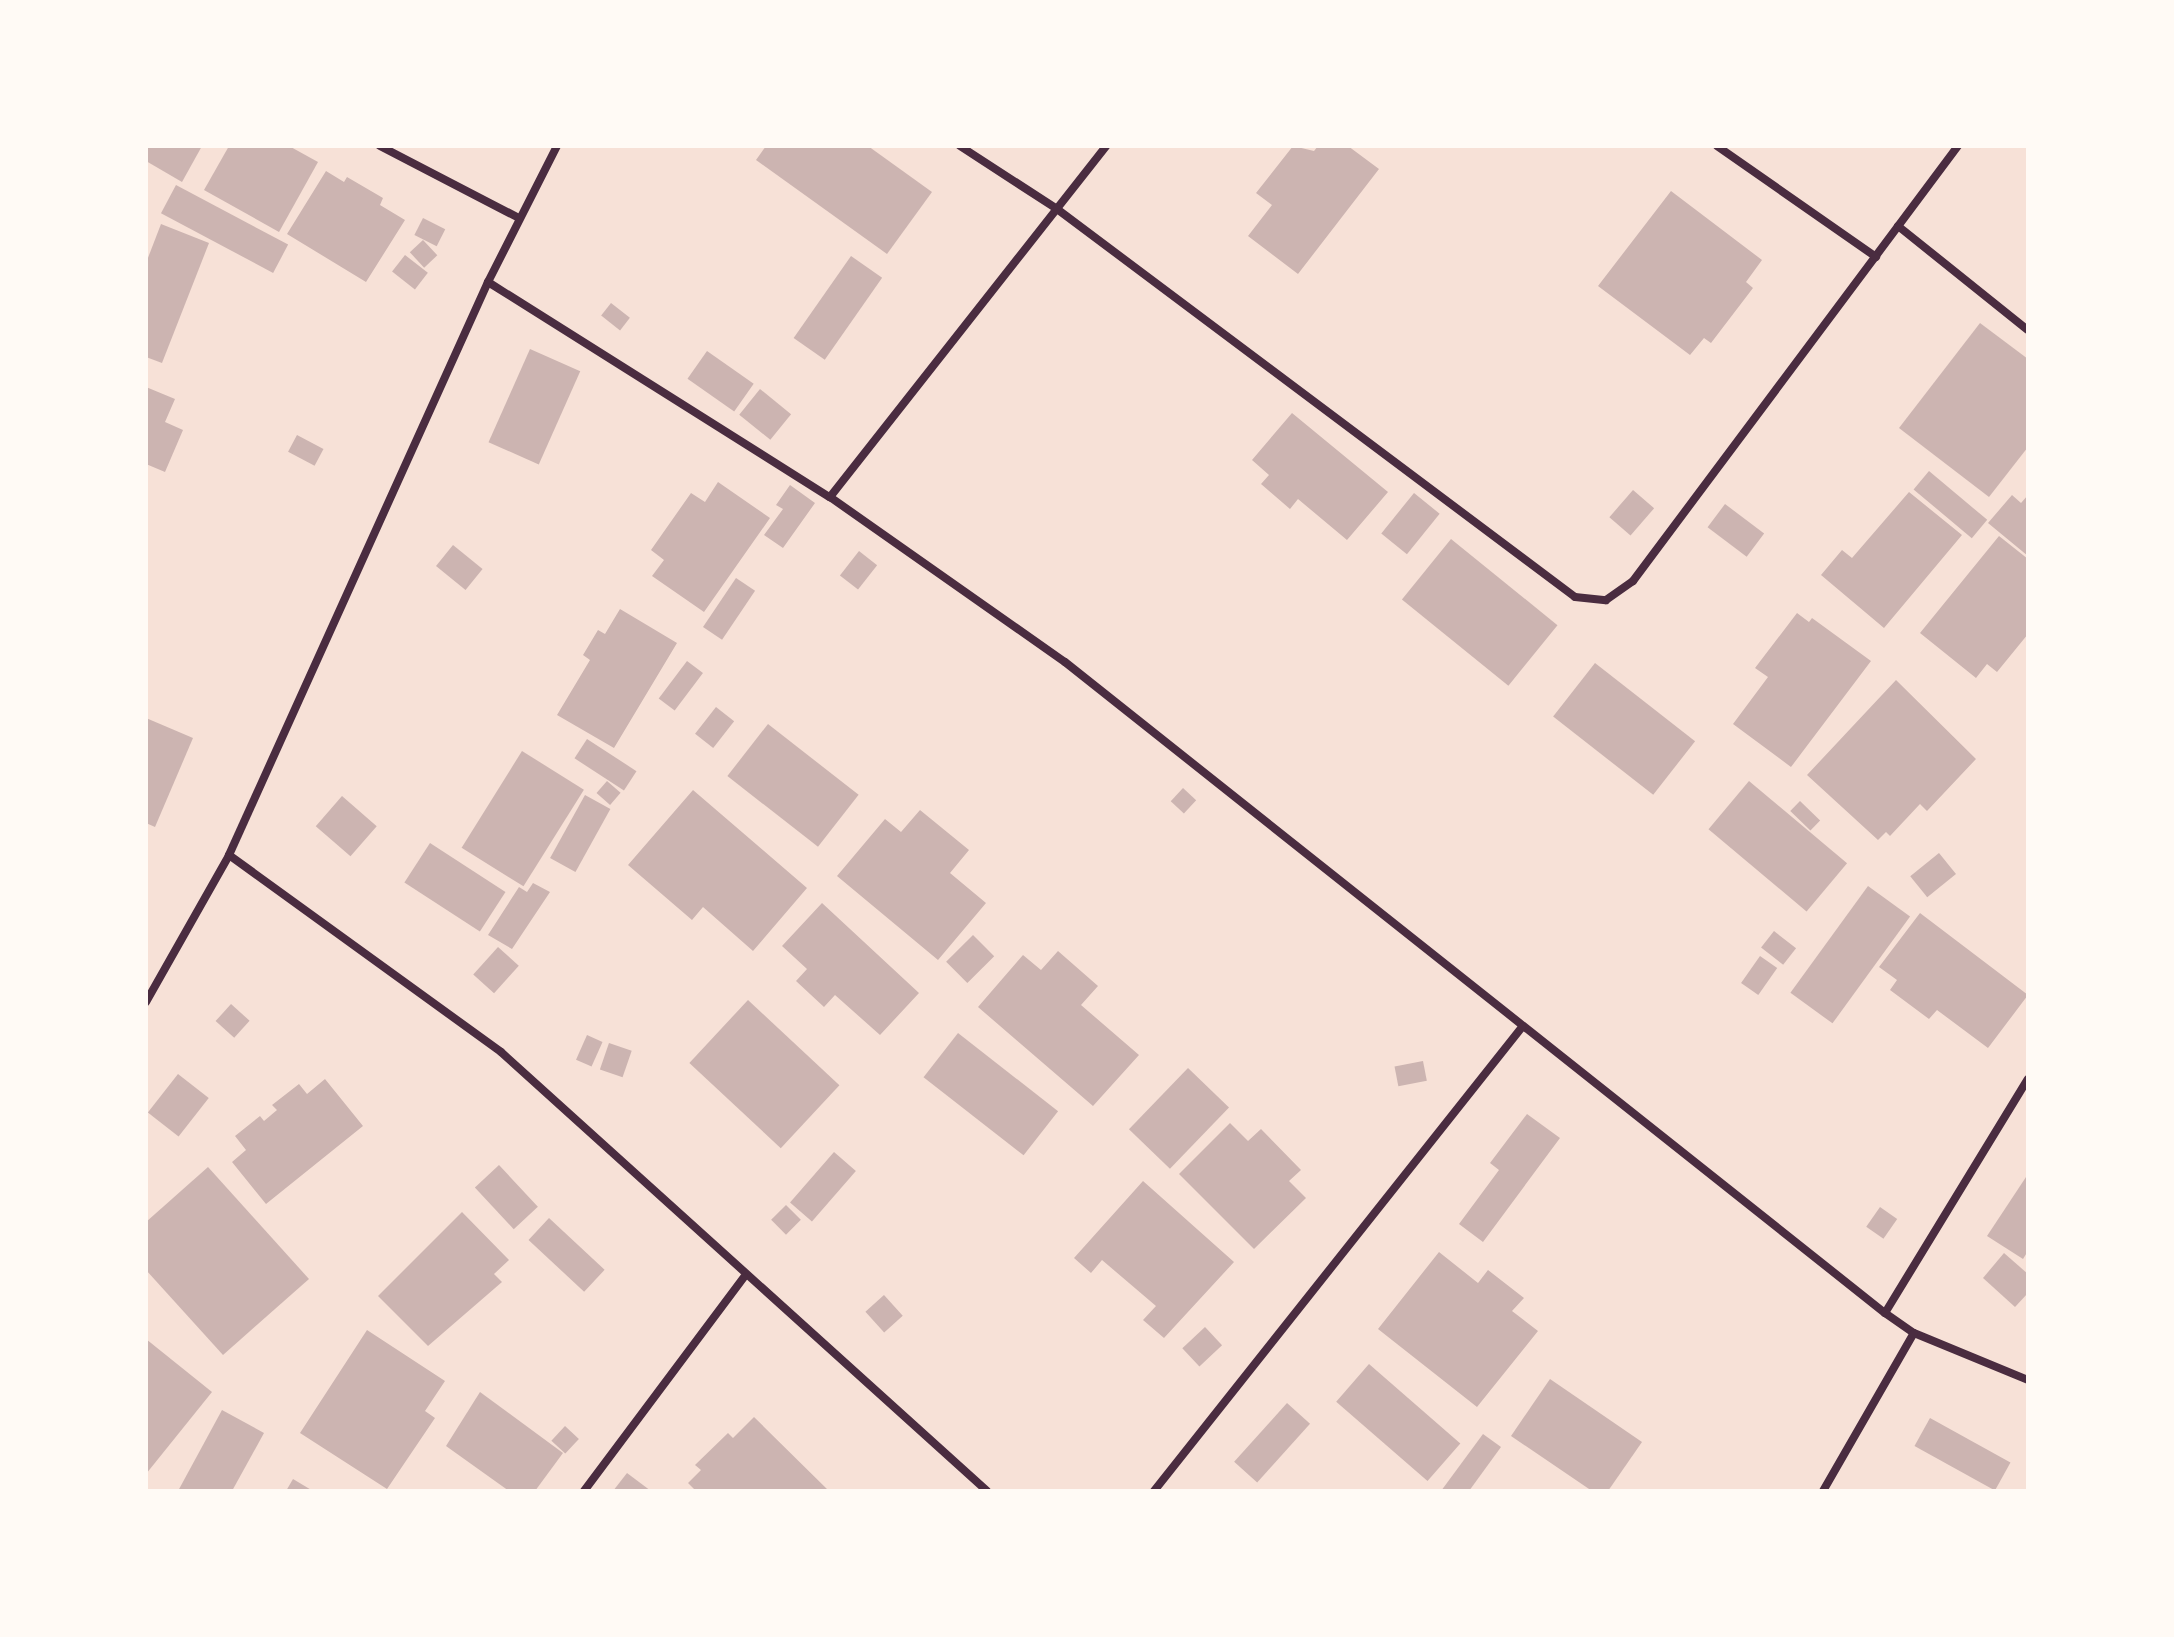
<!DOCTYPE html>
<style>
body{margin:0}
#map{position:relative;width:2174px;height:1637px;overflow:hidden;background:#f7e1d7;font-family:Quicksand,sans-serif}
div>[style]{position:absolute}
.building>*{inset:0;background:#ccb4b1;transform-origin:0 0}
.minor>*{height:8px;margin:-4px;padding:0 4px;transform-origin:4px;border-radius:4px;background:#4a2c40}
span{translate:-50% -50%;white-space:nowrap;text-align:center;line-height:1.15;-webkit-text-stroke:7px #fffaf5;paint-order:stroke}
.frame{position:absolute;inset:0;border:148px solid #fffaf5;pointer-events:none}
</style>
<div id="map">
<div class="building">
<i style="clip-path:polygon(146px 146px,202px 146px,182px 182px,146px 161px)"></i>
<i style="clip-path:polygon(229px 146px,289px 146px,318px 162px,279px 232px,204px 190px)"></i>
<i style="clip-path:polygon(766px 146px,868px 146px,932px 192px,887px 254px,756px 160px)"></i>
<i style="clip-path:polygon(1293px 146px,1314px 151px,1318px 146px,1348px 146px,1379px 169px,1298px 274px,1248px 236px,1272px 205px,1256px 193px)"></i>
<i style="clip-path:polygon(326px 171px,344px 182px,347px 177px,383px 198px,380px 205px,405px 220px,366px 282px,287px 234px)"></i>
<i style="left:176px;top:185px;width:127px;height:32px;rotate:28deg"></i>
<i style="clip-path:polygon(1671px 191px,1762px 260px,1746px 282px,1753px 288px,1711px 343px,1704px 338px,1690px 355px,1598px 286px)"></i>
<i style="left:423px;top:218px;width:25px;height:19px;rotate:27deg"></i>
<i style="clip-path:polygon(161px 224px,209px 243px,162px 363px,146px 357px,146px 263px)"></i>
<i style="left:423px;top:240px;width:21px;height:18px;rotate:47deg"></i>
<i style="left:405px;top:255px;width:29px;height:21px;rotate:38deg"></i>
<i style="left:851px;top:256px;width:38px;height:100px;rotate:35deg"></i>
<i style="left:611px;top:303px;width:24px;height:16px;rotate:38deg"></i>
<i style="clip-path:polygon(1980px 323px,2028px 359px,2028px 447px,1989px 497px,1899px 428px)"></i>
<i style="left:530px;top:349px;width:55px;height:102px;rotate:24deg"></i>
<i style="left:707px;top:351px;width:57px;height:34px;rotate:35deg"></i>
<i style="clip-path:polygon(146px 387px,175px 399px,165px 422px,183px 430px,165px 472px,146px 464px)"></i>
<i style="left:760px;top:389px;width:40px;height:33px;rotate:39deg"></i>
<i style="clip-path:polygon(1292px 413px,1388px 492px,1347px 540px,1298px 499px,1290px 509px,1261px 484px,1269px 475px,1252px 460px)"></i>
<i style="left:297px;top:435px;width:30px;height:19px;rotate:28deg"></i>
<i style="left:1929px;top:471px;width:76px;height:24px;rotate:40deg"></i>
<i style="clip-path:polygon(718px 482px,770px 518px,704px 612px,652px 576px,664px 560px,651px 550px,691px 493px,705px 502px)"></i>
<i style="clip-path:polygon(790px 485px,815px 503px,783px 548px,764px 535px,783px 509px,776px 505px)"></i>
<i style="left:1633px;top:490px;width:28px;height:36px;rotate:41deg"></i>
<i style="clip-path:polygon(1909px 492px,1962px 535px,1884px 628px,1821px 575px,1842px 550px,1852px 558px)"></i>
<i style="left:1414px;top:493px;width:33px;height:52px;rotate:39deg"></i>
<i style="clip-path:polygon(2012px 495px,2021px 503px,2028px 495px,2028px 556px,1988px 523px)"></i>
<i style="left:1725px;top:504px;width:49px;height:29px;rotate:37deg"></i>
<i style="clip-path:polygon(1999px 536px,2028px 559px,2028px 634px,1997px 672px,1987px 664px,1976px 678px,1920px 633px)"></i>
<i style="left:1451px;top:539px;width:137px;height:78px;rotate:39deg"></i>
<i style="left:453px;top:545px;width:38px;height:27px;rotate:39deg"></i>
<i style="left:859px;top:551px;width:23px;height:31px;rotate:38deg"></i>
<i style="left:736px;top:578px;width:23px;height:59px;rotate:34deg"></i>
<i style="clip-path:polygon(620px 609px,677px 643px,614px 748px,557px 715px,590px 660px,583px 655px,598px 630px,605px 634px)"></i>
<i style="clip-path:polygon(1797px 613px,1809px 622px,1812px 618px,1871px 661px,1791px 767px,1733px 724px,1768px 677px,1755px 668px)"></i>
<i style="left:687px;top:661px;width:20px;height:47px;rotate:37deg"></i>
<i style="left:1595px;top:663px;width:127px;height:68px;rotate:38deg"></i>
<i style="clip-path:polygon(1896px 680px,1976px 759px,1927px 811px,1920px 804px,1890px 836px,1886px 832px,1878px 840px,1807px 775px)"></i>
<i style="left:716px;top:707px;width:23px;height:34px;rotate:38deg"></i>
<i style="clip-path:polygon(146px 718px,193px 738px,155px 827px,146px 823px)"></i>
<i style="left:768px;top:724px;width:115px;height:66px;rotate:38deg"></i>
<i style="left:587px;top:739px;width:59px;height:23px;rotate:33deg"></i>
<i style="left:522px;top:751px;width:73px;height:114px;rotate:32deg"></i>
<i style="left:607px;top:781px;width:18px;height:16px;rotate:41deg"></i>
<i style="left:1749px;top:781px;width:128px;height:63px;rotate:40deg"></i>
<i style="left:1183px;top:788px;width:18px;height:18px;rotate:43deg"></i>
<i style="clip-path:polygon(693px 790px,807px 888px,753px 951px,703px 907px,692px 920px,628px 865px)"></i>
<i style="left:585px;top:795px;width:29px;height:72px;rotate:29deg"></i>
<i style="left:342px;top:796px;width:46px;height:40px;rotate:41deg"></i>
<i style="left:1800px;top:801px;width:28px;height:14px;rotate:44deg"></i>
<i style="clip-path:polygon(920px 810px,969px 850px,950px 873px,986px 903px,938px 960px,837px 876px,885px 819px,901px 832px)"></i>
<i style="left:430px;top:843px;width:90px;height:47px;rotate:33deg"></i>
<i style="left:1939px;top:853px;width:27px;height:37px;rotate:51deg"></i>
<i style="clip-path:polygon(533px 883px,550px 892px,512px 949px,488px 935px,519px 887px,527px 892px)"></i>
<i style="left:1868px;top:886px;width:52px;height:132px;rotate:36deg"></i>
<i style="clip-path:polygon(822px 903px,919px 993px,880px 1035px,835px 995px,824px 1007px,796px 981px,807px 969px,782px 946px)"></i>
<i style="clip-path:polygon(1920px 913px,2028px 995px,1988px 1048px,1937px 1010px,1929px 1019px,1890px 990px,1897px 980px,1879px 967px)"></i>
<i style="left:1774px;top:931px;width:28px;height:21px;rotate:38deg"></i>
<i style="left:973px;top:935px;width:30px;height:38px;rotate:45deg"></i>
<i style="left:498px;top:947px;width:28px;height:37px;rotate:42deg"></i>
<i style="clip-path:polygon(1058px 951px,1098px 986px,1081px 1005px,1139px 1055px,1093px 1106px,978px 1007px,1023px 955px,1041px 970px)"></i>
<i style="left:1760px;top:956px;width:21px;height:33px;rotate:35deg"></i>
<i style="left:748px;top:1000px;width:125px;height:86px;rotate:43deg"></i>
<i style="left:231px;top:1004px;width:25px;height:23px;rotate:42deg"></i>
<i style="left:958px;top:1033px;width:127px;height:56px;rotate:38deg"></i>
<i style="left:587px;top:1035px;width:17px;height:27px;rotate:24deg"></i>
<i style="left:609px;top:1043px;width:24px;height:28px;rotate:19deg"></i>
<i style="left:1423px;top:1061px;width:20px;height:29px;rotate:79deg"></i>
<i style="left:1188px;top:1068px;width:57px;height:85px;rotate:44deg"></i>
<i style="left:178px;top:1074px;width:39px;height:49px;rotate:38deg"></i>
<i style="clip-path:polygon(325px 1079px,363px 1126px,266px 1204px,232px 1162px,246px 1150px,235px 1136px,260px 1116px,264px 1121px,277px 1110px,272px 1105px,299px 1084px,307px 1094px)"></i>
<i style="clip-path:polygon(1527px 1114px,1560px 1138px,1483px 1242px,1459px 1224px,1499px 1170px,1490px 1163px)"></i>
<i style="clip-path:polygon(1230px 1123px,1248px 1141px,1261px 1129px,1301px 1170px,1289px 1181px,1306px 1198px,1254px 1249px,1179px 1174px)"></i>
<i style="left:834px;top:1152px;width:29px;height:67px;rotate:41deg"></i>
<i style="left:499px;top:1165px;width:57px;height:33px;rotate:47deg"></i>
<i style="clip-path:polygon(208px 1167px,309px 1279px,223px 1355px,146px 1270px,146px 1222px)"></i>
<i style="clip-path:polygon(2028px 1174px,2028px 1251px,2023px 1259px,1987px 1236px)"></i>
<i style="clip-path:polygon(1143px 1181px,1234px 1262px,1164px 1338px,1143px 1320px,1156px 1306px,1102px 1260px,1091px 1273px,1074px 1258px)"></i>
<i style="left:786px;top:1205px;width:21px;height:21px;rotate:45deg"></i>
<i style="left:1880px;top:1207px;width:21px;height:24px;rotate:35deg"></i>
<i style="clip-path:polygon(462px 1212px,509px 1260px,494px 1274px,502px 1282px,428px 1346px,378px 1296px)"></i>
<i style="left:549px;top:1218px;width:76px;height:30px;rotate:43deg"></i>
<i style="clip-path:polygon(1439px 1252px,1478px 1283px,1488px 1270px,1524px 1298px,1512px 1311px,1538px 1331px,1477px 1407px,1378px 1329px)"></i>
<i style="clip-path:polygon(2004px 1253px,2028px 1274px,2028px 1293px,2015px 1307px,1983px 1278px)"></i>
<i style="left:884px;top:1295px;width:28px;height:25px;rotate:48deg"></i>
<i style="left:1205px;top:1327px;width:25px;height:31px;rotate:47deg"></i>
<i style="clip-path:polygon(367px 1330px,445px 1381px,425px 1411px,435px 1418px,387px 1489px,300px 1433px)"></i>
<i style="clip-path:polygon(146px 1339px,212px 1392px,146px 1474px)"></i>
<i style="left:1369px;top:1364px;width:121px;height:50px;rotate:41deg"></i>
<i style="clip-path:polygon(1550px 1379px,1642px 1442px,1608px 1491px,1592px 1491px,1511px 1436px)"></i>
<i style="clip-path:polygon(480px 1392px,563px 1453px,535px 1491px,509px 1491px,446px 1446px)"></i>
<i style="left:1287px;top:1403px;width:31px;height:79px;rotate:42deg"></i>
<i style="clip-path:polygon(222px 1410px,264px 1433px,232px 1491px,178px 1491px)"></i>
<i style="clip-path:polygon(754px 1417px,829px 1491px,696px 1491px,688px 1483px,701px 1470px,695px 1465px,728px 1433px,733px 1438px)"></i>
<i style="left:1930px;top:1418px;width:92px;height:32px;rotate:29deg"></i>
<i style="left:565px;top:1426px;width:19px;height:20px;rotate:43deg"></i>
<i style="clip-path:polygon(1483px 1434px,1501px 1447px,1469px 1491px,1441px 1491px)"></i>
<i style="clip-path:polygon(627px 1473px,651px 1491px,613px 1491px)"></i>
<i style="clip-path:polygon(293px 1479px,313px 1491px,286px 1491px)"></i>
</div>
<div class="minor">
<i style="left:380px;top:146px;width:157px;rotate:27.4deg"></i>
<i style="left:960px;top:146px;width:116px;rotate:33deg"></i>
<i style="left:1057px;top:209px;width:647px;rotate:36.83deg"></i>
<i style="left:1575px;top:597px;width:31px;rotate:6deg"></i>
<i style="left:1606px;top:600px;width:33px;rotate:-35deg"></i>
<i style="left:1633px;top:581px;width:543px;rotate:-53.24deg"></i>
<i style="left:1717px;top:146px;width:194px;rotate:34.9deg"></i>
<i style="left:1898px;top:226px;width:166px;rotate:38.7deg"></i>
<i style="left:488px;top:282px;width:404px;rotate:32.2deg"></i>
<i style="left:830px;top:497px;width:287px;rotate:35.1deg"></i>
<i style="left:1065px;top:662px;width:1047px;rotate:38.45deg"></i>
<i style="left:1885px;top:1313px;width:35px;rotate:35deg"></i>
<i style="left:1914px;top:1333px;width:123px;rotate:22.4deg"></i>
<i style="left:830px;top:497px;width:447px;rotate:-51.8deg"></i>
<i style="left:229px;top:855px;width:336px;rotate:35.9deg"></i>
<i style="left:501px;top:1052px;width:655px;rotate:42.09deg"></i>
<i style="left:146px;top:1002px;width:169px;rotate:-60.5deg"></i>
<i style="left:229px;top:855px;width:629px;rotate:-65.68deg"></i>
<i style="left:488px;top:282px;width:153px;rotate:-63.1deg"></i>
<i style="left:1885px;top:1313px;width:274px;rotate:-58.6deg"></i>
<i style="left:584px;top:1491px;width:267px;rotate:-53.2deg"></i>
<i style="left:1154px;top:1491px;width:592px;rotate:-51.58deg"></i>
<i style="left:1823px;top:1491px;width:182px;rotate:-60.1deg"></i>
</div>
<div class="frame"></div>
</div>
